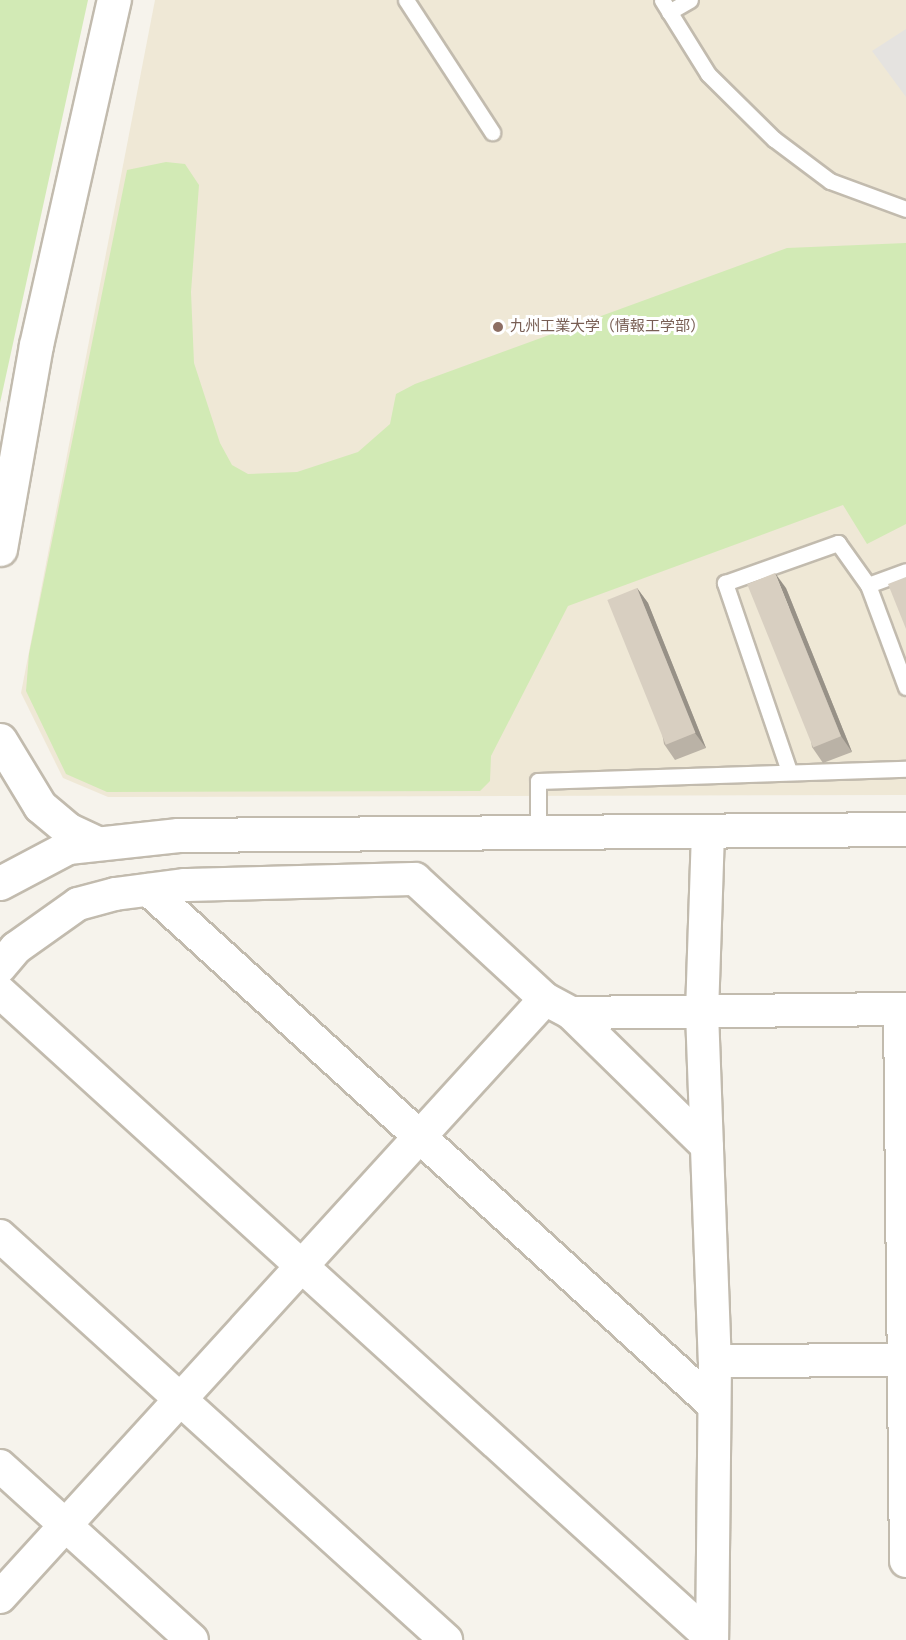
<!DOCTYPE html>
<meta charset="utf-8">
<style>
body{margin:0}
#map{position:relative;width:906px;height:1640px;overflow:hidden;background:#f6f3ec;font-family:Roboto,"Noto Sans JP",sans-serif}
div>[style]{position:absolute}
.education>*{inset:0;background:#efe8d6}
.green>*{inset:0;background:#d2eab5}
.parking>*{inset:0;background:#e5e3e0}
.roads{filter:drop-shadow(2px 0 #c2bbae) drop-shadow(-2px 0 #c2bbae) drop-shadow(0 2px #c2bbae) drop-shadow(0 -2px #c2bbae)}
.service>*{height:15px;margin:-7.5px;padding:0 7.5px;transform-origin:7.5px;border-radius:7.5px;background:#fff}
.minor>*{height:32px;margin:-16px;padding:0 16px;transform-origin:16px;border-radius:16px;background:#fff}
.tertiary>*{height:33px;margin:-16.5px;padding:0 16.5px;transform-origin:16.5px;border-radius:16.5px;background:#fff}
.wall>*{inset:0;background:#bab2a6}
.shaded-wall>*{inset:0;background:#979187}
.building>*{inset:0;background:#d8cfc1;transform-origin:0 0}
.dots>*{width:16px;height:16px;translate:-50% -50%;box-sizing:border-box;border:3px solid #fff;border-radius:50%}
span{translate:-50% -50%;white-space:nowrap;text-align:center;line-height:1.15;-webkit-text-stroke:6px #fff;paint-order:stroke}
.education-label{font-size:15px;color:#785e54}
.left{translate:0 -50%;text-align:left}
</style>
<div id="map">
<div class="education">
<i style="clip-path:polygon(155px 0,906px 0,906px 795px,108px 797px,63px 778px,21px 693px)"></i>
</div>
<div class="green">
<i style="clip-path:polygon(0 0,88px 0,0 403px)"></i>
<i style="clip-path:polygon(166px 162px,185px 164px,199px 185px,191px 292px,194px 363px,220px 443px,232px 465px,248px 474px,297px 472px,358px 452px,390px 424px,396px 394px,415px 384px,787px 248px,906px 243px,906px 524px,867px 544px,843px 505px,568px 606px,491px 756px,490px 781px,480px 791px,107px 792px,66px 774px,26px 691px,29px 654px,127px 170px)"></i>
</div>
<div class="parking">
<i style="clip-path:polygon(906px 29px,906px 97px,872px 51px)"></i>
</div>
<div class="roads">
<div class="service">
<i style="left:406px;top:0;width:158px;rotate:56.9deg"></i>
<i style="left:662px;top:0;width:87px;rotate:58.1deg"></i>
<i style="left:708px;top:74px;width:93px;rotate:44.6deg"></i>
<i style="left:774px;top:139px;width:70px;rotate:36.9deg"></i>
<i style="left:830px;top:181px;width:81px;rotate:20.2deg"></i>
<i style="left:669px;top:12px;width:24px;rotate:-30deg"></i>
<i style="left:868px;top:585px;width:109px;rotate:69.6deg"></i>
<i style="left:789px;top:771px;width:199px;rotate:-108.8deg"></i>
<i style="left:725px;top:583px;width:120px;rotate:-19.5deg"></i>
<i style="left:838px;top:543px;width:52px;rotate:54.5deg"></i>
<i style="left:868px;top:585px;width:40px;rotate:-20.2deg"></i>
<i style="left:538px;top:831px;width:50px;rotate:-90deg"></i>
<i style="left:538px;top:781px;width:368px;rotate:-1.9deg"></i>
</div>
<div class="minor">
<i style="left:708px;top:832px;width:180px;rotate:91.9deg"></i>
<i style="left:702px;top:1012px;width:349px;rotate:87.9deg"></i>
<i style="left:715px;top:1361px;width:279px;rotate:90.6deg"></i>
<i style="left:149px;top:890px;width:764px;rotate:42.35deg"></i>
<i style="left:0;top:967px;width:25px;rotate:-50deg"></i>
<i style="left:16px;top:948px;width:76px;rotate:-35.4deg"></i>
<i style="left:78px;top:904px;width:38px;rotate:-15deg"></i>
<i style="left:115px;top:894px;width:71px;rotate:-7.3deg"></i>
<i style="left:185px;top:885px;width:230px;rotate:-1.5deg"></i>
<i style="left:415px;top:879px;width:177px;rotate:42.7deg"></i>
<i style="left:545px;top:999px;width:30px;rotate:28deg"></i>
<i style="left:571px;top:1013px;width:335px;rotate:-0.7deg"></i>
<i style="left:0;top:992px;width:962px;rotate:42.26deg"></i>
<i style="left:900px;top:1009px;width:552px;rotate:89.38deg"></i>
<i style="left:571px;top:1013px;width:190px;rotate:44.4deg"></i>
<i style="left:0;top:1236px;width:602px;rotate:42.17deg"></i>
<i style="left:715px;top:1361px;width:191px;rotate:-0.3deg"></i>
<i style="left:0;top:1466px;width:259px;rotate:42.2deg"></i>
<i style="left:0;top:1597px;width:809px;rotate:-47.65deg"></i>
</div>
<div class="tertiary">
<i style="left:0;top:549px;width:207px;rotate:-80deg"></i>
<i style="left:36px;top:345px;width:354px;rotate:-77.3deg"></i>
<i style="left:0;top:740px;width:77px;rotate:58.8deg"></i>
<i style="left:40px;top:806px;width:38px;rotate:40deg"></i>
<i style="left:69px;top:830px;width:29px;rotate:25deg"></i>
<i style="left:0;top:883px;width:77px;rotate:-27.9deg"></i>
<i style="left:68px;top:847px;width:111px;rotate:-6.2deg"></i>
<i style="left:178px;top:835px;width:728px;rotate:-0.47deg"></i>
</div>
</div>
<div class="wall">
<i style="clip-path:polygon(637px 588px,648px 603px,706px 748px,675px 760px,664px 744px)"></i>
<i style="clip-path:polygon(786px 588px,852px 752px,823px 763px,812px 747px)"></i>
</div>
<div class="shaded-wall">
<i style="clip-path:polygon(775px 573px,786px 588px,852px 752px,841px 736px)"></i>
<i style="clip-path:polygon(637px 588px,648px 603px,706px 748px,695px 733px)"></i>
</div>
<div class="building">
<i style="left:775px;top:573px;width:176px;height:30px;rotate:68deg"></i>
<i style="clip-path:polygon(906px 577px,906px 629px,888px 584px)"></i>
<i style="left:637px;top:588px;width:156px;height:32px;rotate:68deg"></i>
</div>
<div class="dots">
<i style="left:498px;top:327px;background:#8d6e63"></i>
</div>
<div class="education-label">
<span class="left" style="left:510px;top:327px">九州工業大学（情報工学部）</span>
</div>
</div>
